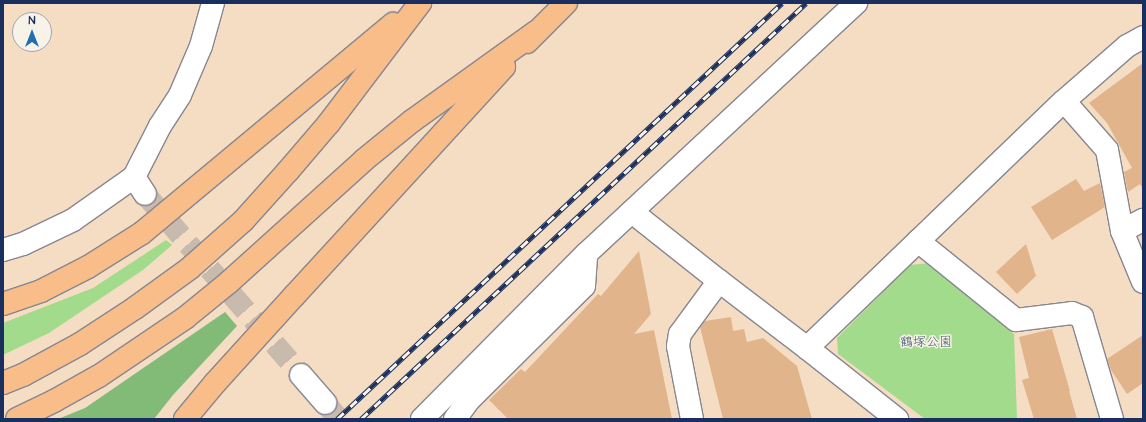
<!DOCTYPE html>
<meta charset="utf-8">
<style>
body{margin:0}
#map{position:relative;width:1146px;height:422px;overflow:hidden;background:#f4ddc2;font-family:"Architects Daughter","Klee One",sans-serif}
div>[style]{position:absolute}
.green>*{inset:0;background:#a3db8d}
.forest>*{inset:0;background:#82bb78}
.building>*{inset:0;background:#e1b48c}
.minor-tunnel>*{height:22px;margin-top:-11px;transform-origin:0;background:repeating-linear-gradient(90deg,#c9baae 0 22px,transparent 0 33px)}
.roads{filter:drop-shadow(1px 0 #888690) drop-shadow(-1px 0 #888690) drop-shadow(0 1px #888690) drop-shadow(0 -1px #888690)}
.minor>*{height:22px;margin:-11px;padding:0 11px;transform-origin:11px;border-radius:11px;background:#fff}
.highway>*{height:22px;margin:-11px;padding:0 11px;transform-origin:11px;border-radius:11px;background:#f8bd89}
.rail>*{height:4.5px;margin-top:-2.25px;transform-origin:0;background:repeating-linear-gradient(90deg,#f7f3e8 0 9px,#1b2f5e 0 18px);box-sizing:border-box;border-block:1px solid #1b2f5e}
span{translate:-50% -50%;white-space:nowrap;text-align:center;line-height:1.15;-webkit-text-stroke:3px #f7f3e8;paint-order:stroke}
.park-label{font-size:13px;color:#3d5a6a}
.frame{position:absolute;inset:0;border:4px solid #1b2f5e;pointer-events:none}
.north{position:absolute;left:12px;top:12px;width:40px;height:40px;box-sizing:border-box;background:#f7f3e8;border:1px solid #9fa5b1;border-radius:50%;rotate:0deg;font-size:11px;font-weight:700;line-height:16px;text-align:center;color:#1b2f5e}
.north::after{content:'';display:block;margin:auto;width:14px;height:18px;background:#1f6fb2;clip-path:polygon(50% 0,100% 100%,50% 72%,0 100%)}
</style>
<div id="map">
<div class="green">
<i style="clip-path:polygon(166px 240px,172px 245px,143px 270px,49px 333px,3px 355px,3px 323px,93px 288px)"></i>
<i style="clip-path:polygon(930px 263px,1014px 334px,1017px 419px,925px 419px,838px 354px,837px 338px,910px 265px)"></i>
</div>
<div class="forest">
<i style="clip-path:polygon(225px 312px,237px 326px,173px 395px,154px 419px,58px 419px,85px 408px)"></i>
</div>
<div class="building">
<i style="clip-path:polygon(1143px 63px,1143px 189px,1140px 184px,1128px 192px,1124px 172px,1132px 168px,1107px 123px,1089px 103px)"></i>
<i style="clip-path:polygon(1076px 179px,1084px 191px,1100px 183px,1105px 207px,1052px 240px,1031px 207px)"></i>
<i style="clip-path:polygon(1026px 244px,1036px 276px,1017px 294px,996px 272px)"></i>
<i style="clip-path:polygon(639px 251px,651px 314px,634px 334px,654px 330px,672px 419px,508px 419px,489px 400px,521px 369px,525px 372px,598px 294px,601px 296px)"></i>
<i style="clip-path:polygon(731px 317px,733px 331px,744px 329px,747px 342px,763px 338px,797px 366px,812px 419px,723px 419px,700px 327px,705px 321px)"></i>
<i style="clip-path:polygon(1052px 329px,1070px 391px,1069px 391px,1077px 419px,1034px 419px,1022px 380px,1029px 378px,1019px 337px)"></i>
<i style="clip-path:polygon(1143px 335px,1143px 383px,1127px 394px,1111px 370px,1107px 359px)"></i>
</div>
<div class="minor-tunnel">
<i style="left:145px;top:194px;width:239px;rotate:49.2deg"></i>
<i style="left:325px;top:403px;width:21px;rotate:49deg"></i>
</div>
<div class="roads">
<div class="minor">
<i style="left:1064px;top:101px;width:65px;rotate:48.7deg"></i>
<i style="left:1107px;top:150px;width:82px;rotate:79.5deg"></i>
<i style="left:1122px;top:231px;width:55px;rotate:67.6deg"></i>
<i style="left:134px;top:177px;width:20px;rotate:57deg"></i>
<i style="left:632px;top:212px;width:111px;rotate:38.4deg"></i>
<i style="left:719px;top:281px;width:111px;rotate:37.3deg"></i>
<i style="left:807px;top:348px;width:356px;rotate:-43.9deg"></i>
<i style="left:1064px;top:101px;width:84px;rotate:-41.1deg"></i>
<i style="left:1127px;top:46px;width:18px;rotate:-29deg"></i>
<i style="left:1122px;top:231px;width:24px;rotate:-28deg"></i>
<i style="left:918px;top:241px;width:126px;rotate:38.9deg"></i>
<i style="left:1016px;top:320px;width:56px;rotate:-7.1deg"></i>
<i style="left:1072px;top:313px;width:11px;rotate:22deg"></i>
<i style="left:1082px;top:317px;width:106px;rotate:73.6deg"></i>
<i style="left:3px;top:250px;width:21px;rotate:-17deg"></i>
<i style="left:23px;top:244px;width:55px;rotate:-25.6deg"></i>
<i style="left:73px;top:220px;width:75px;rotate:-35.2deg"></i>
<i style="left:134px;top:177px;width:57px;rotate:-63deg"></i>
<i style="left:160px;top:126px;width:37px;rotate:-57deg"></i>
<i style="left:180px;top:95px;width:53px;rotate:-66.8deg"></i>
<i style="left:201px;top:46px;width:45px;rotate:-74.4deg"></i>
<i style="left:807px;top:348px;width:115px;rotate:38.3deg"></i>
<i style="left:301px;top:375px;width:37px;rotate:49deg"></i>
<i style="left:422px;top:419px;width:233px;rotate:-45.2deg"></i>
<i style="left:586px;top:254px;width:369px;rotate:-42.9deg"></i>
<i style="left:455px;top:419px;width:22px;rotate:-54deg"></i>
<i style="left:468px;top:401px;width:163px;rotate:-44.8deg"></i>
<i style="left:584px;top:286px;width:32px;rotate:-86deg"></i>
<i style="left:692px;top:419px;width:74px;rotate:-100.9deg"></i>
<i style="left:678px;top:346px;width:12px;rotate:-81deg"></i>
<i style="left:680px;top:334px;width:66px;rotate:-53.7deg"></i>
</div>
<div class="highway">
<i style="left:527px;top:42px;width:55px;rotate:-45deg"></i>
<i style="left:3px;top:304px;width:40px;rotate:-18.9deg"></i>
<i style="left:41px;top:291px;width:53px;rotate:-27.1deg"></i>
<i style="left:88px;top:267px;width:64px;rotate:-32.2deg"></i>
<i style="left:142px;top:233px;width:327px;rotate:-39.8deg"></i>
<i style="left:3px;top:383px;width:22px;rotate:-22deg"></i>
<i style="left:23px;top:375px;width:65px;rotate:-28.5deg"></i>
<i style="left:80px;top:344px;width:66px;rotate:-33.2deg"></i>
<i style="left:135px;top:308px;width:68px;rotate:-36deg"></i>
<i style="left:190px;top:268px;width:71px;rotate:-41.6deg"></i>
<i style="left:243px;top:221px;width:67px;rotate:-48deg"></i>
<i style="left:288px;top:171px;width:63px;rotate:-49.5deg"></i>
<i style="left:329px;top:123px;width:151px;rotate:-52.8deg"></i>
<i style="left:17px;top:419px;width:41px;rotate:-25.9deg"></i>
<i style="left:54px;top:401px;width:51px;rotate:-29.1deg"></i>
<i style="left:99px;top:376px;width:104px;rotate:-34deg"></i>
<i style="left:185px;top:318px;width:55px;rotate:-39.1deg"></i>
<i style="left:228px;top:283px;width:183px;rotate:-42.1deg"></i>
<i style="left:364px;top:160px;width:62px;rotate:-39.1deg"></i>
<i style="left:412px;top:121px;width:153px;rotate:-35.7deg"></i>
<i style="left:185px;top:419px;width:47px;rotate:-50.2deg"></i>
<i style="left:215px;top:383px;width:118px;rotate:-47.8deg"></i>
<i style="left:294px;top:296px;width:311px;rotate:-47.5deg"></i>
</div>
</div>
<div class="rail">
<i style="left:337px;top:419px;width:609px;rotate:-43.07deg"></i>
<i style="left:361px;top:419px;width:609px;rotate:-43.07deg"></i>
</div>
<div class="park-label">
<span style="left:926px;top:342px">鶴塚公園</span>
</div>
<div class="frame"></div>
<div class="north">N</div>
</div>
